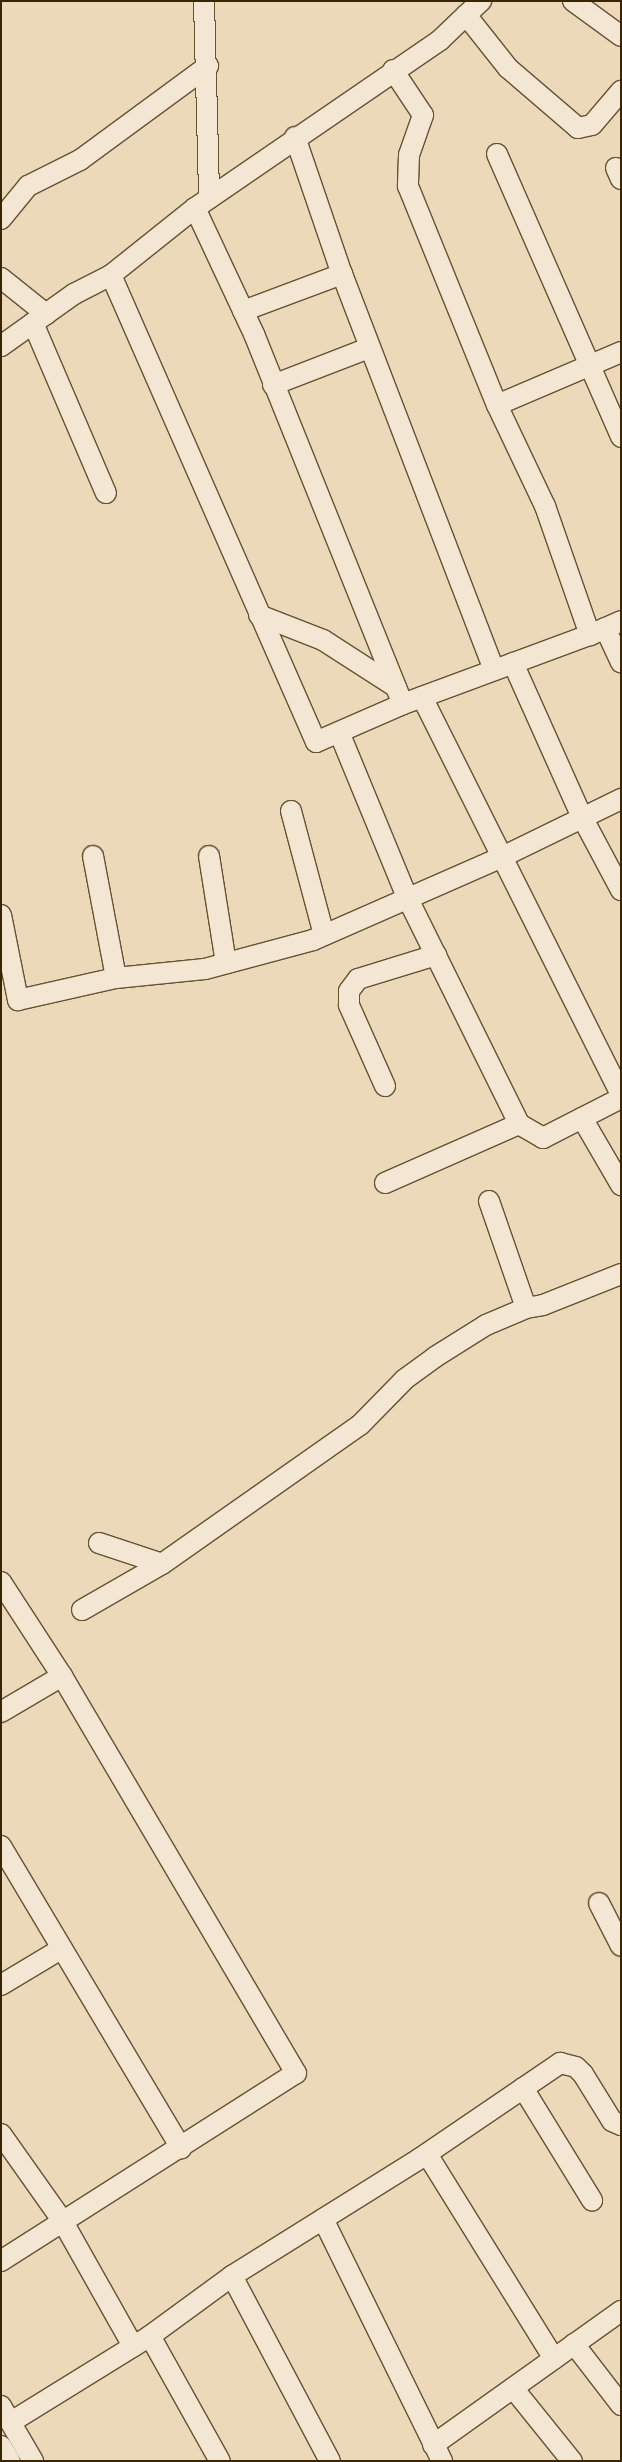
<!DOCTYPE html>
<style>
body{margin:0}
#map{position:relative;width:622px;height:2462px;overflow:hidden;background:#ecd9ba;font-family:Vollkorn,serif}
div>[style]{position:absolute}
.roads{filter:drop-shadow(1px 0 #665131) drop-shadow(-1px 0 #665131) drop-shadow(0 1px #665131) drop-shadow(0 -1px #665131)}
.minor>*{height:20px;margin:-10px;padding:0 10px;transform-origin:10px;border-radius:10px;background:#f3e6d2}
span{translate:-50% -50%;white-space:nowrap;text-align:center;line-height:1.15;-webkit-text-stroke:4.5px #f3e6d2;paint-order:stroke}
.frame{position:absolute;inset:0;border:2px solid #392403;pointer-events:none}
</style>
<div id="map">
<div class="roads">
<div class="minor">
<i style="left:204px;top:1px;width:197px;rotate:88.5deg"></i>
<i style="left:573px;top:1px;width:59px;rotate:36.1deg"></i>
<i style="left:466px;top:15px;width:68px;rotate:51.6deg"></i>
<i style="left:508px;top:68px;width:92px;rotate:40.6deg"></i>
<i style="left:578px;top:128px;width:14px;rotate:-12deg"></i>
<i style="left:592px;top:125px;width:45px;rotate:-49.5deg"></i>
<i style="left:393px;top:70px;width:54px;rotate:56.3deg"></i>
<i style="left:423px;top:115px;width:42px;rotate:109.3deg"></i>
<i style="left:409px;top:155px;width:31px;rotate:92deg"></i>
<i style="left:408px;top:186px;width:236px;rotate:67.9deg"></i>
<i style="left:497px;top:405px;width:112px;rotate:64.6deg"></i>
<i style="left:545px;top:506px;width:137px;rotate:70.8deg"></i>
<i style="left:295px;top:137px;width:145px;rotate:71.1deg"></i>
<i style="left:342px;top:274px;width:424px;rotate:69deg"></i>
<i style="left:497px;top:154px;width:309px;rotate:66.3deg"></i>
<i style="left:616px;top:168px;width:12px;rotate:66deg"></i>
<i style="left:195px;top:208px;width:139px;rotate:64.9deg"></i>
<i style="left:254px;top:334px;width:399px;rotate:68.1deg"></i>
<i style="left:1px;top:219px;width:43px;rotate:-50.7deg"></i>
<i style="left:28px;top:186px;width:58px;rotate:-26.6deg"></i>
<i style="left:80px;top:160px;width:159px;rotate:-36.3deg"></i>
<i style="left:111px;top:275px;width:510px;rotate:66.3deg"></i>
<i style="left:316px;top:742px;width:95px;rotate:-23.6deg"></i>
<i style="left:403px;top:704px;width:199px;rotate:-20.3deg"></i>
<i style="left:590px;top:635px;width:34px;rotate:-24deg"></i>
<i style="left:1px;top:278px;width:58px;rotate:38.7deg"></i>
<i style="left:243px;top:311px;width:106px;rotate:-20.5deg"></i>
<i style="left:33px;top:323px;width:185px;rotate:66.8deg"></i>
<i style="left:1px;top:346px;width:90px;rotate:-35.5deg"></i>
<i style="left:74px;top:294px;width:42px;rotate:-27.2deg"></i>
<i style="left:111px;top:275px;width:107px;rotate:-38.6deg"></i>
<i style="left:195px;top:208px;width:297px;rotate:-34.4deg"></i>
<i style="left:440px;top:40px;width:57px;rotate:-43.6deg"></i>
<i style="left:273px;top:385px;width:103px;rotate:-21.1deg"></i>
<i style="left:497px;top:405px;width:135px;rotate:-23.1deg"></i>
<i style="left:259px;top:615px;width:69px;rotate:21.3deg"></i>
<i style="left:323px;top:640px;width:87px;rotate:32.8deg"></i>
<i style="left:605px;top:628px;width:38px;rotate:65deg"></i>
<i style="left:513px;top:663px;width:169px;rotate:65.9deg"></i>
<i style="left:582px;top:817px;width:83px;rotate:61.9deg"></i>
<i style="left:422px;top:697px;width:445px;rotate:63.4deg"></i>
<i style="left:339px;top:732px;width:181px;rotate:67.6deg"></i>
<i style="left:408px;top:899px;width:251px;rotate:63.7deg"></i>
<i style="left:291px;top:811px;width:128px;rotate:75.1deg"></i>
<i style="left:93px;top:856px;width:124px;rotate:79.3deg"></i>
<i style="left:209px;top:856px;width:108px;rotate:81deg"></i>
<i style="left:1px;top:915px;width:87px;rotate:78.7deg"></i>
<i style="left:18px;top:1000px;width:100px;rotate:-12.7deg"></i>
<i style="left:116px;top:978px;width:89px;rotate:-5.8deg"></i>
<i style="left:205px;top:969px;width:112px;rotate:-15deg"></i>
<i style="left:313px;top:940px;width:204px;rotate:-23.7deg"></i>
<i style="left:500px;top:858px;width:135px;rotate:-26deg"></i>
<i style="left:385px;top:1086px;width:89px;rotate:-114deg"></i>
<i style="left:349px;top:1005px;width:14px;rotate:-90deg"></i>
<i style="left:349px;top:991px;width:15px;rotate:-53deg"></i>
<i style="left:358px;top:979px;width:82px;rotate:-17.1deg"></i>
<i style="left:582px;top:1118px;width:78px;rotate:59.8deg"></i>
<i style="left:385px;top:1183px;width:146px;rotate:-23.8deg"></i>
<i style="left:519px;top:1124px;width:28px;rotate:30deg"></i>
<i style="left:543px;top:1138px;width:88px;rotate:-27.1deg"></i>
<i style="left:489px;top:1201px;width:113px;rotate:70.9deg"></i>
<i style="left:526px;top:1308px;width:17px;rotate:-10deg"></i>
<i style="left:543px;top:1305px;width:84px;rotate:-21.7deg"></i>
<i style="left:99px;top:1543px;width:66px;rotate:18.4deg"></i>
<i style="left:162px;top:1564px;width:242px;rotate:-35.1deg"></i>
<i style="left:360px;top:1425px;width:64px;rotate:-45.6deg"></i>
<i style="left:405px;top:1379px;width:37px;rotate:-36deg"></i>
<i style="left:435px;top:1357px;width:60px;rotate:-32.1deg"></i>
<i style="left:486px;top:1325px;width:43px;rotate:-23deg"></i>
<i style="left:1px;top:1582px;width:112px;rotate:57deg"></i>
<i style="left:62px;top:1676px;width:461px;rotate:59.5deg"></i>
<i style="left:296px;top:2073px;width:350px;rotate:147.5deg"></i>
<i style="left:82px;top:1610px;width:92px;rotate:-29.9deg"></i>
<i style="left:1px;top:1712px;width:71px;rotate:-30.5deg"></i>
<i style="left:1px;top:1846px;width:352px;rotate:59.2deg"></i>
<i style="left:599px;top:1903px;width:48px;rotate:62.9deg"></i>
<i style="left:1px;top:1985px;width:70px;rotate:-31deg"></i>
<i style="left:523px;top:2088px;width:132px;rotate:58.4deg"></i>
<i style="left:1px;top:2134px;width:105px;rotate:54.7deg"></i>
<i style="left:62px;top:2220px;width:145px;rotate:60.6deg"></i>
<i style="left:427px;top:2154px;width:241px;rotate:58.2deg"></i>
<i style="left:323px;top:2219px;width:270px;rotate:63.8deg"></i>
<i style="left:232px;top:2276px;width:209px;rotate:62.1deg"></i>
<i style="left:150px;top:2336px;width:143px;rotate:60.8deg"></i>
<i style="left:574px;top:2344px;width:77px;rotate:52.4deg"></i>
<i style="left:513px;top:2388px;width:94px;rotate:51.1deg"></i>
<i style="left:1px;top:2406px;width:64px;rotate:59.8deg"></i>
<i style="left:11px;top:2422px;width:163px;rotate:-31.7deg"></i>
<i style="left:150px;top:2336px;width:102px;rotate:-36.2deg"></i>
<i style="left:232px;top:2276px;width:221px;rotate:-32deg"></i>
<i style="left:419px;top:2159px;width:171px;rotate:-34.2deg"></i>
<i style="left:560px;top:2063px;width:16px;rotate:14deg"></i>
<i style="left:576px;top:2067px;width:10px;rotate:45deg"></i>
<i style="left:583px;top:2074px;width:55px;rotate:58.3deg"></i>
<i style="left:612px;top:2121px;width:10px;rotate:24deg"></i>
<i style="left:433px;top:2445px;width:231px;rotate:-35.5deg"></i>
<i style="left:1px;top:2446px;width:17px;rotate:59deg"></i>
</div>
</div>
<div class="frame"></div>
</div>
